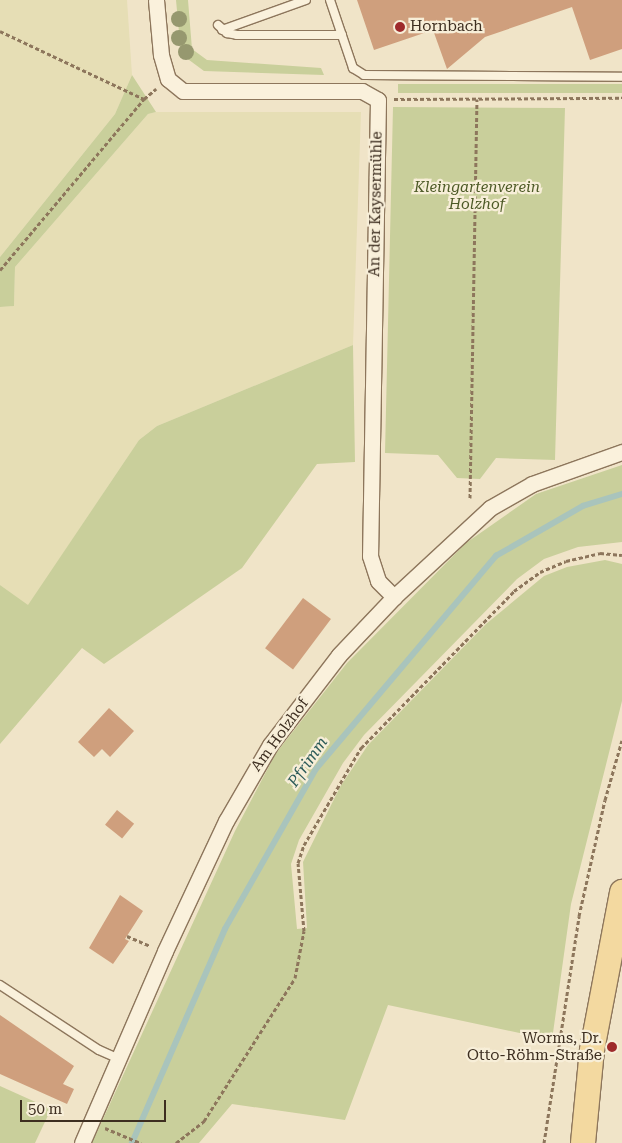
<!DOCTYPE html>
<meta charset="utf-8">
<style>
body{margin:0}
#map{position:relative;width:622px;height:1143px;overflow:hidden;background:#f0e4c8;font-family:"Roboto Serif",serif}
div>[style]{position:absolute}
.farmland>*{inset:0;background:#e6deb5}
.green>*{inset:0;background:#c9cf9b;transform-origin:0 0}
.stream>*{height:5.5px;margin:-2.75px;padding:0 2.75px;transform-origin:2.75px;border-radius:2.75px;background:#a9c4bc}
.building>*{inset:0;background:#cf9f7d;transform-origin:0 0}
.path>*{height:3px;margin-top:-1.5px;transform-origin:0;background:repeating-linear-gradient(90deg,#8d765c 0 4px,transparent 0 6.5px)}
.roads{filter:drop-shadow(1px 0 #8d765c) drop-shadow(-1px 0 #8d765c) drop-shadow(0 1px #8d765c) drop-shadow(0 -1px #8d765c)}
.lane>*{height:8px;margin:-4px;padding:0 4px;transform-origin:4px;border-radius:4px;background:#faf1dc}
.street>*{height:15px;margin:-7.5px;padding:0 7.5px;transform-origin:7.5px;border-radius:7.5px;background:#faf1dc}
.primary>*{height:24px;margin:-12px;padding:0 12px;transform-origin:12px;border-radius:12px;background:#f3d9a0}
.trees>*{width:16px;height:16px;margin:-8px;border-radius:50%;background:#96986f}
.dots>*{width:14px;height:14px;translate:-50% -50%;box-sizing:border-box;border:2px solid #f7eed8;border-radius:50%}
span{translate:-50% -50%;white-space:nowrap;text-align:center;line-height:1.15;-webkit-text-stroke:4.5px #f7eed8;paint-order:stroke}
.poi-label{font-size:15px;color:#3d2e20}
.left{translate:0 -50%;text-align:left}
.right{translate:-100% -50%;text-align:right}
.park-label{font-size:15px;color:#4d5a26;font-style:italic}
.street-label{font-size:15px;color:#3d2e20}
.water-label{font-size:16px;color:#2f5d5a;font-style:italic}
.scale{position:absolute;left:20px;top:1100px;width:146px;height:22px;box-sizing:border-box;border:2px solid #3d2e20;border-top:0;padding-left:6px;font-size:15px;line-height:18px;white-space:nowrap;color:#3d2e20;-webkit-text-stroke:4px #f7eed8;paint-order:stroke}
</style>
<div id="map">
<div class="farmland">
<i style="clip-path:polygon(0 0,127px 0,132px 75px,115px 114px,0 257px)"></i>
<i style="clip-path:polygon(156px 112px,361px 112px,353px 345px,157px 426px,139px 440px,28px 606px,0 585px,0 307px,14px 306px,15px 267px,148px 114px)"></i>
</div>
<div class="green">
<i style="clip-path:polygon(176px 0,188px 0,192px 49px,207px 60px,321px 68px,324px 75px,204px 71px,181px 54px)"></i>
<i style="clip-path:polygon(132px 75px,156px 112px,148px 114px,15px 267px,14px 306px,0 307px,0 257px,115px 114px)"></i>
<i style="left:398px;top:84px;width:224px;height:9px"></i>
<i style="clip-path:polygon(393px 107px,565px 108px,555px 460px,496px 458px,480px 479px,457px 478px,438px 455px,385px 453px)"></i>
<i style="clip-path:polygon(353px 345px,355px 462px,317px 464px,242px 568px,104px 664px,82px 648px,0 744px,0 585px,28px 605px,139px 440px,157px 426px)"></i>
<i style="clip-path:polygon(622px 465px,622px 542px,578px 547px,544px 559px,517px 579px,364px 735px,343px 763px,299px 840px,291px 864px,297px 929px,307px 928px,303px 862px,340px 787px,368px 745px,486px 624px,544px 576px,567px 567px,605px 560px,622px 564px,622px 701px,571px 904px,552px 1040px,388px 1005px,345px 1120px,232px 1104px,199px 1143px,92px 1143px,235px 831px,276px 753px,347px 663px,466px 543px,536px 494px)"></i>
<i style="clip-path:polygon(0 1086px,51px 1109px,35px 1143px,0 1143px)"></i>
</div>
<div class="stream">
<i style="left:132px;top:1143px;width:233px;rotate:-66.5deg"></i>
<i style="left:225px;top:929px;width:184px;rotate:-60.4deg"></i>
<i style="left:316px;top:769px;width:279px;rotate:-49.8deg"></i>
<i style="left:496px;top:556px;width:100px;rotate:-29.9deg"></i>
<i style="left:583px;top:506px;width:41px;rotate:-17.1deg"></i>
</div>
<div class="building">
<i style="clip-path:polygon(357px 0,622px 0,622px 49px,590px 60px,572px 7px,485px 37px,447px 69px,433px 30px,374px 50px)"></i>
<i style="left:303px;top:598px;width:35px;height:63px;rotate:37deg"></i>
<i style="clip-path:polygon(109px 708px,134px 731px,110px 757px,102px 749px,94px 757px,78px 742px)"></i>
<i style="left:117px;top:810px;width:22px;height:19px;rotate:39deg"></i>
<i style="clip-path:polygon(120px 895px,143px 911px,125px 939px,129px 941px,113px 964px,89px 948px)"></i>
<i style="clip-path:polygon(0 1015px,74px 1066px,63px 1084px,74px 1089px,67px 1104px,0 1074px)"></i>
</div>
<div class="path">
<i style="left:0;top:31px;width:159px;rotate:25.3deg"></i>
<i style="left:144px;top:99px;width:16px;rotate:-40deg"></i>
<i style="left:394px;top:99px;width:228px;rotate:-0.3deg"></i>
<i style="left:0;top:270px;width:224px;rotate:-49.9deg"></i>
<i style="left:470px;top:498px;width:399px;rotate:-89deg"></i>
<i style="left:127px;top:936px;width:25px;rotate:23deg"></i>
<i style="left:105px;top:1128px;width:39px;rotate:23deg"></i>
<i style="left:176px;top:1143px;width:36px;rotate:-38deg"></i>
<i style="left:204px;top:1121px;width:169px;rotate:-57.5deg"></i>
<i style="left:295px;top:978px;width:48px;rotate:-79.2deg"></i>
<i style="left:304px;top:931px;width:68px;rotate:-95deg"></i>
<i style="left:298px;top:863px;width:19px;rotate:-72deg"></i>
<i style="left:304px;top:845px;width:113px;rotate:-59.6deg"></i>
<i style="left:361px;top:748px;width:219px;rotate:-45.7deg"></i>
<i style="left:514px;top:591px;width:32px;rotate:-36deg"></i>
<i style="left:540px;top:572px;width:28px;rotate:-23deg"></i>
<i style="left:566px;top:561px;width:35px;rotate:-13deg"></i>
<i style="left:600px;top:553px;width:22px;rotate:5deg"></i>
<i style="left:544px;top:1143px;width:230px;rotate:-81.2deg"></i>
<i style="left:579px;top:916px;width:119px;rotate:-77.4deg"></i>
<i style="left:605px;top:800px;width:62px;rotate:-74.2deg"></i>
</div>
<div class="roads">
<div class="lane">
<i style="left:330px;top:0;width:72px;rotate:71.3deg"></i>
<i style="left:353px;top:68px;width:13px;rotate:32deg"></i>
<i style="left:364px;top:75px;width:258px;rotate:0.4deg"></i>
<i style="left:218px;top:25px;width:12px;rotate:42deg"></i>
<i style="left:227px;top:33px;width:10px;rotate:11deg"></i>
<i style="left:237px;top:35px;width:105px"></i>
<i style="left:222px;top:30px;width:89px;rotate:-19.7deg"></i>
<i style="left:0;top:985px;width:118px;rotate:33.3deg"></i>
<i style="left:99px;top:1050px;width:22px;rotate:24deg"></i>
</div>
<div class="street">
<i style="left:156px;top:0;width:55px;rotate:84.8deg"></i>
<i style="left:161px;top:55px;width:25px;rotate:74deg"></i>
<i style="left:168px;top:79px;width:19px;rotate:39deg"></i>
<i style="left:183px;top:91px;width:179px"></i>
<i style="left:362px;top:91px;width:18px;rotate:29deg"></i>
<i style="left:378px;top:100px;width:456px;rotate:91deg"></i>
<i style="left:370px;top:556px;width:26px;rotate:72deg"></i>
<i style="left:378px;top:581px;width:23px;rotate:45deg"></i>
<i style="left:82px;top:1143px;width:209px;rotate:-66.6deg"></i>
<i style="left:165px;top:951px;width:144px;rotate:-64.9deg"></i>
<i style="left:226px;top:821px;width:88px;rotate:-59.9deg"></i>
<i style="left:270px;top:745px;width:113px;rotate:-52.5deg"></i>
<i style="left:339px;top:655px;width:80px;rotate:-46.5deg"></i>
<i style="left:394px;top:597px;width:131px;rotate:-42.8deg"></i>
<i style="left:490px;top:508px;width:48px;rotate:-29.7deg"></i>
<i style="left:532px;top:484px;width:96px;rotate:-19.6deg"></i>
</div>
<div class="primary">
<i style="left:583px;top:1143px;width:93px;rotate:-84.5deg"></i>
<i style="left:592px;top:1050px;width:161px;rotate:-79.2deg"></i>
</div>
</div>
<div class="trees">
<i style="left:179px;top:19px"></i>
<i style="left:179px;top:38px"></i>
<i style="left:186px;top:52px"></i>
</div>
<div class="dots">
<i style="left:400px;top:27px;background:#9e2a2b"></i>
<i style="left:612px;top:1047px;background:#9e2a2b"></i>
</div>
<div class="poi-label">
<span class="left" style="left:410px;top:27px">Hornbach</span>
<span class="right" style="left:602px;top:1047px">Worms, Dr.<br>Otto-Röhm-Straße</span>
</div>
<div class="park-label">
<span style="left:477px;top:196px">Kleingartenverein<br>Holzhof</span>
</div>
<div class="street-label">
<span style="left:376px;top:204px;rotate:-89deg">An der Kaysermühle</span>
<span style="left:280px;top:735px;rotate:-54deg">Am Holzhof</span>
</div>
<div class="water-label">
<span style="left:308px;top:762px;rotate:-55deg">Pfrimm</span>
</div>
<div class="scale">50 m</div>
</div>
